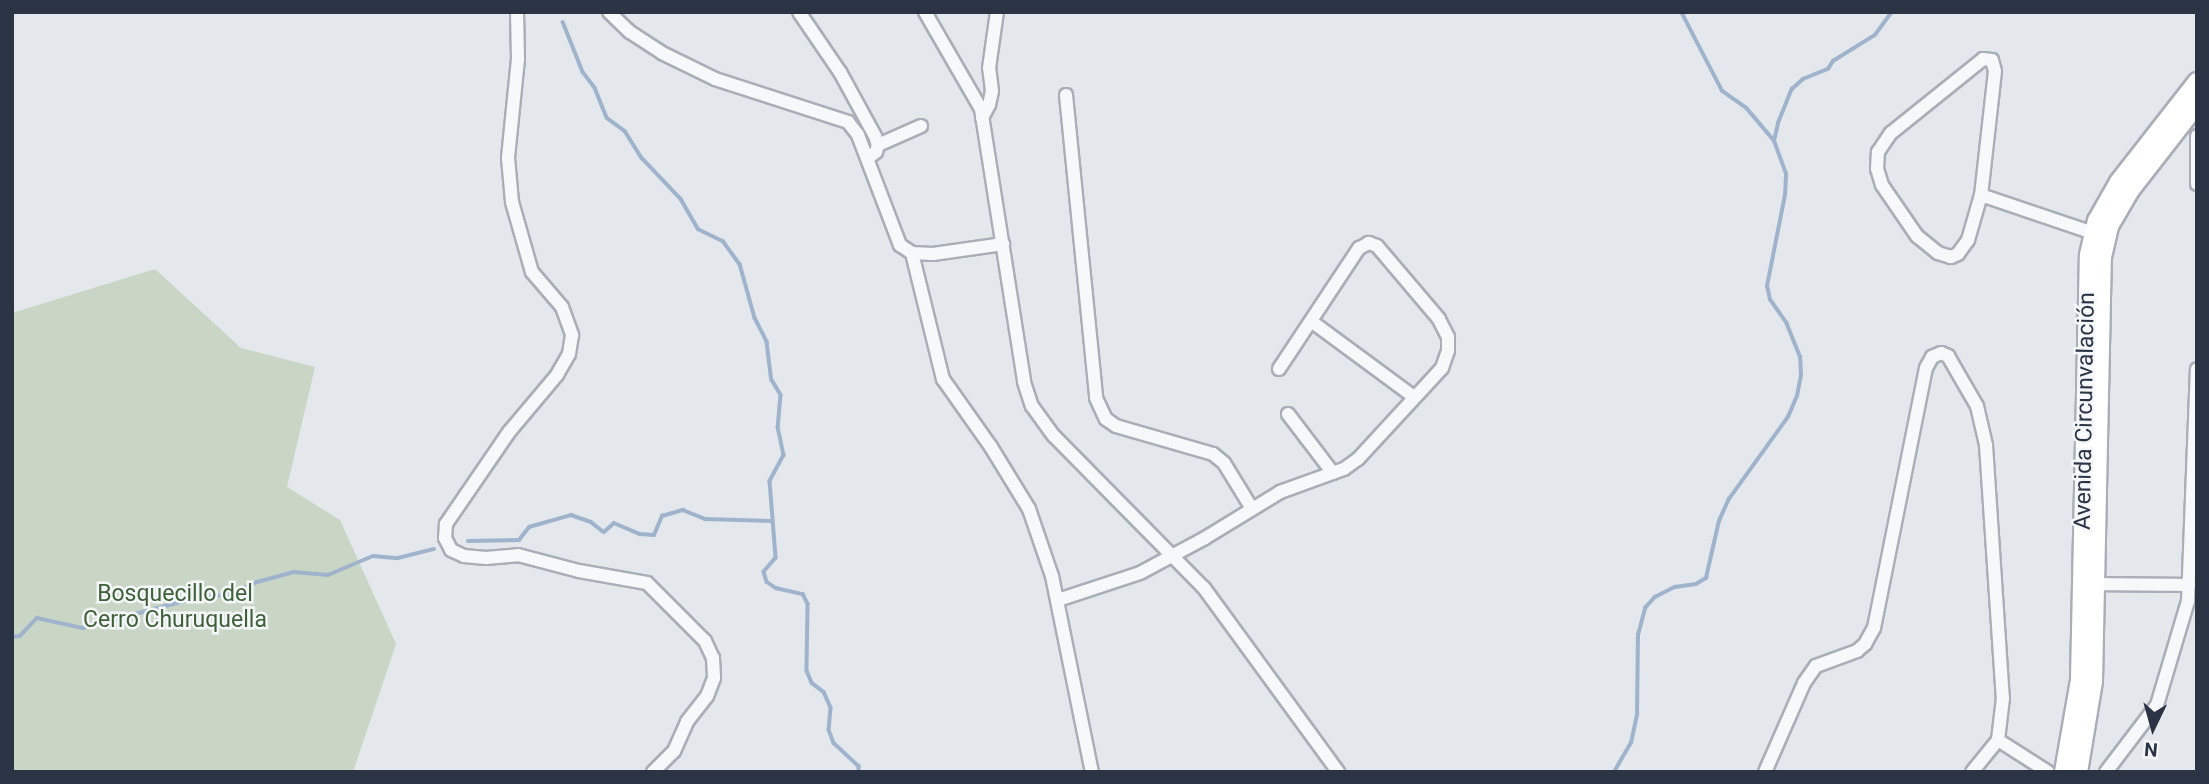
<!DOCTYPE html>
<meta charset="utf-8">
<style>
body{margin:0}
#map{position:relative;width:2209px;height:784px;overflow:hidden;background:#e4e7ec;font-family:Roboto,sans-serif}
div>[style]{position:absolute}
.green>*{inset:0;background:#c9d6c5}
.stream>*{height:3.5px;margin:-1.75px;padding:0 1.75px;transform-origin:1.75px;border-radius:1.75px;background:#9fb4cc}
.roads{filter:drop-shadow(2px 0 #a9aeb7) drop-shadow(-2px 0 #a9aeb7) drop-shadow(0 2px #a9aeb7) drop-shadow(0 -2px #a9aeb7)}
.minor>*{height:12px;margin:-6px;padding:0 6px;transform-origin:6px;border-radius:6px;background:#f7f8fa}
.primary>*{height:18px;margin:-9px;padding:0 9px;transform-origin:9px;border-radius:9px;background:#fff}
span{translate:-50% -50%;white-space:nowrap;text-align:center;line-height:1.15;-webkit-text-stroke:5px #f4f6f9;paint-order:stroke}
.street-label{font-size:23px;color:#2b3445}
.park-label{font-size:23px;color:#3f6138}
.frame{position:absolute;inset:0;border:14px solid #2b3445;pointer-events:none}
.north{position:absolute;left:2118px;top:693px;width:70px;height:70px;-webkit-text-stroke:5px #f4f6f9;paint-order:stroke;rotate:185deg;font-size:19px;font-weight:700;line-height:28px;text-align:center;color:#2b3445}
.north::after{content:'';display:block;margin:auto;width:24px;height:32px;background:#2b3445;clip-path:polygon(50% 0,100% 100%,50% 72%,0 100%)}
</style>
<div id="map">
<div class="green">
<i style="clip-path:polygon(155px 269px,241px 348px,315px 367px,287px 487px,340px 520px,396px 644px,353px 772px,12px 772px,12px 313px)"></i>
</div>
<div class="stream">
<i style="left:563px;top:22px;width:54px;rotate:68.2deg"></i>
<i style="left:583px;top:72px;width:20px;rotate:53deg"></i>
<i style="left:595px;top:88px;width:32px;rotate:68deg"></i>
<i style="left:607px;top:118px;width:22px;rotate:36deg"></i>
<i style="left:625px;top:131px;width:32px;rotate:58deg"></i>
<i style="left:642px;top:158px;width:57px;rotate:46.4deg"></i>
<i style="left:681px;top:199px;width:34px;rotate:60deg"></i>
<i style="left:698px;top:229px;width:28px;rotate:26deg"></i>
<i style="left:723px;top:241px;width:29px;rotate:54deg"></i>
<i style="left:740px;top:264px;width:56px;rotate:74.5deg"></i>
<i style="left:755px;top:318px;width:27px;rotate:63deg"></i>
<i style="left:767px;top:342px;width:38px;rotate:83deg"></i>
<i style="left:772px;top:380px;width:17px;rotate:59deg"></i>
<i style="left:781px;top:395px;width:32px;rotate:95deg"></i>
<i style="left:778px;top:427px;width:29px;rotate:78deg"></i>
<i style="left:784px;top:455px;width:30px;rotate:118deg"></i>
<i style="left:770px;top:481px;width:77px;rotate:85.5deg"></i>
<i style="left:776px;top:558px;width:18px;rotate:131deg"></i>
<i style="left:764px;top:572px;width:10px;rotate:73deg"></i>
<i style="left:767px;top:582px;width:11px;rotate:34deg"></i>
<i style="left:776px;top:588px;width:28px;rotate:13deg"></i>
<i style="left:803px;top:594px;width:11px;rotate:63deg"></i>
<i style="left:808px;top:604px;width:67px;rotate:90.9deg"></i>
<i style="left:807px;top:671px;width:13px;rotate:67deg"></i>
<i style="left:812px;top:683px;width:15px;rotate:37deg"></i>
<i style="left:824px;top:692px;width:17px;rotate:66deg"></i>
<i style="left:831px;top:708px;width:22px;rotate:95deg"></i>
<i style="left:829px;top:730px;width:14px;rotate:69deg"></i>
<i style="left:834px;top:743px;width:34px;rotate:43deg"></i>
<i style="left:859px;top:766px;width:6px;rotate:90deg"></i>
<i style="left:1774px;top:141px;width:18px;rotate:-77deg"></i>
<i style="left:1778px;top:123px;width:37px;rotate:-68deg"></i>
<i style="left:1792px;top:89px;width:15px;rotate:-42deg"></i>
<i style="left:1803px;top:79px;width:27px;rotate:-22deg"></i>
<i style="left:1828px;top:69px;width:9px;rotate:-58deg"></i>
<i style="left:1833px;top:61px;width:49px;rotate:-31.8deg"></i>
<i style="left:1875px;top:35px;width:29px;rotate:-54deg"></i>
<i style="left:468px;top:541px;width:51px;rotate:-1.1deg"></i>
<i style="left:519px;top:540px;width:16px;rotate:-52deg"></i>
<i style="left:529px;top:527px;width:44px;rotate:-15.9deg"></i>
<i style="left:571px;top:515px;width:21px;rotate:19deg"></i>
<i style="left:591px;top:522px;width:16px;rotate:38deg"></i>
<i style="left:604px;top:532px;width:13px;rotate:-42deg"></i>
<i style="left:614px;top:523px;width:28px;rotate:23deg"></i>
<i style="left:640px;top:534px;width:14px;rotate:4deg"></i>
<i style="left:654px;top:535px;width:21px;rotate:-67deg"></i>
<i style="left:662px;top:516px;width:22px;rotate:-16deg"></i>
<i style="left:683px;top:510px;width:24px;rotate:22deg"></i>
<i style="left:705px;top:519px;width:65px;rotate:1.8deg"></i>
<i style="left:12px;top:637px;width:8px;rotate:-7deg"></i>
<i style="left:20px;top:636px;width:25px;rotate:-47deg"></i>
<i style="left:37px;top:618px;width:47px;rotate:12.3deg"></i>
<i style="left:83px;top:628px;width:100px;rotate:-15deg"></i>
<i style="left:180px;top:602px;width:50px;rotate:-9.3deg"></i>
<i style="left:229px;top:594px;width:30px;rotate:-23deg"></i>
<i style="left:257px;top:582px;width:38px;rotate:-15deg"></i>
<i style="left:294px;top:572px;width:34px;rotate:5deg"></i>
<i style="left:328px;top:575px;width:49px;rotate:-22.9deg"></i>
<i style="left:373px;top:556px;width:25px;rotate:5deg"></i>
<i style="left:398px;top:558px;width:37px;rotate:-14deg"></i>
<i style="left:1614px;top:772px;width:34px;rotate:-60deg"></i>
<i style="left:1631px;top:743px;width:30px;rotate:-78deg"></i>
<i style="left:1637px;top:714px;width:79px;rotate:-89.3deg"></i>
<i style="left:1638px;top:635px;width:28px;rotate:-75deg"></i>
<i style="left:1645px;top:608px;width:15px;rotate:-48deg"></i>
<i style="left:1655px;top:597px;width:22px;rotate:-27deg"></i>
<i style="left:1675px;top:587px;width:21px;rotate:-8deg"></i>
<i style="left:1696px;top:584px;width:12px;rotate:-31deg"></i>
<i style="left:1706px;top:578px;width:58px;rotate:-77.2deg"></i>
<i style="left:1719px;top:521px;width:24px;rotate:-66deg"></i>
<i style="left:1729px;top:499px;width:101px;rotate:-54.3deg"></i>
<i style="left:1788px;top:417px;width:23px;rotate:-67deg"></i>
<i style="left:1797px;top:396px;width:21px;rotate:-79deg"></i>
<i style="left:1801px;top:375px;width:18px;rotate:-93deg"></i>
<i style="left:1800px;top:357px;width:35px;rotate:-112deg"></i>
<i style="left:1787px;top:324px;width:29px;rotate:-125deg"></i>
<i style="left:1770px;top:300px;width:14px;rotate:-102deg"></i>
<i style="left:1767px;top:286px;width:93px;rotate:-78.8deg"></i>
<i style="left:1785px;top:195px;width:21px;rotate:-87deg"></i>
<i style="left:1786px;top:174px;width:35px;rotate:-110deg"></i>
<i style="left:1774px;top:141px;width:43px;rotate:-130.3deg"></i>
<i style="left:1746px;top:108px;width:29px;rotate:-145deg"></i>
<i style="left:1722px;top:91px;width:89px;rotate:-117.4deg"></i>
</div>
<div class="roads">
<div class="minor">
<i style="left:517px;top:12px;width:47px;rotate:88.8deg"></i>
<i style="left:518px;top:59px;width:100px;rotate:95.8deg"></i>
<i style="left:508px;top:158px;width:44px;rotate:84.8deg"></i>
<i style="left:512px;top:202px;width:73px;rotate:74.1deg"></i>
<i style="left:532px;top:272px;width:46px;rotate:49.4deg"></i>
<i style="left:562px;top:307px;width:30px;rotate:70deg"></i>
<i style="left:572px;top:335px;width:19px;rotate:99deg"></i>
<i style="left:569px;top:354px;width:24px;rotate:120deg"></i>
<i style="left:557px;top:375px;width:75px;rotate:130.1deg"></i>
<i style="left:509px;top:432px;width:112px;rotate:124.4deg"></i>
<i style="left:446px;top:524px;width:14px;rotate:94deg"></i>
<i style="left:445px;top:538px;width:13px;rotate:63deg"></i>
<i style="left:451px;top:550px;width:14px;rotate:25deg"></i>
<i style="left:464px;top:556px;width:22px;rotate:5deg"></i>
<i style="left:486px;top:558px;width:32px;rotate:-5deg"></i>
<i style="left:518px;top:555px;width:63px;rotate:14.7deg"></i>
<i style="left:579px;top:571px;width:69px;rotate:10deg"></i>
<i style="left:647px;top:583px;width:82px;rotate:45deg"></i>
<i style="left:705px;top:641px;width:19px;rotate:65deg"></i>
<i style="left:713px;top:658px;width:20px;rotate:87deg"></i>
<i style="left:714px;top:678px;width:19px;rotate:111deg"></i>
<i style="left:707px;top:696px;width:33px;rotate:128deg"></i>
<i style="left:687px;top:722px;width:32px;rotate:114deg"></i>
<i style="left:674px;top:751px;width:30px;rotate:135deg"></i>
<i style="left:609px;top:12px;width:29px;rotate:44deg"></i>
<i style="left:630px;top:32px;width:38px;rotate:33deg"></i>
<i style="left:662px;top:53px;width:59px;rotate:26.1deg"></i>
<i style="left:715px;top:79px;width:140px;rotate:17.9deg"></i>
<i style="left:848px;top:122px;width:16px;rotate:52deg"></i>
<i style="left:858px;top:135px;width:118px;rotate:69.1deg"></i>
<i style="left:900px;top:245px;width:14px;rotate:34deg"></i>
<i style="left:912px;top:253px;width:21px;rotate:3deg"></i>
<i style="left:933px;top:254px;width:71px;rotate:-8.1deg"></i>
<i style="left:799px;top:12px;width:73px;rotate:55.7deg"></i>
<i style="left:840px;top:72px;width:73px;rotate:61.3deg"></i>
<i style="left:875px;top:136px;width:9px;rotate:72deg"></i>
<i style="left:878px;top:145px;width:7px;rotate:106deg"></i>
<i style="left:876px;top:152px;width:10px;rotate:143deg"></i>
<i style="left:925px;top:12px;width:112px;rotate:60deg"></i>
<i style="left:981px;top:109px;width:276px;rotate:81deg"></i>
<i style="left:1024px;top:382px;width:25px;rotate:72deg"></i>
<i style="left:1032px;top:406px;width:37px;rotate:54deg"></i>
<i style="left:1054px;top:436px;width:214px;rotate:45.4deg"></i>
<i style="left:1204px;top:588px;width:228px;rotate:53.9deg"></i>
<i style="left:1066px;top:95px;width:304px;rotate:84.3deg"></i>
<i style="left:1096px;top:398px;width:23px;rotate:65deg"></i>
<i style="left:1106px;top:419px;width:12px;rotate:35deg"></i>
<i style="left:1116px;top:426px;width:101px;rotate:16.1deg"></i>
<i style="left:1213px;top:454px;width:14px;rotate:39deg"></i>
<i style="left:1224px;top:463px;width:52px;rotate:58.5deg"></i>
<i style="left:982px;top:118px;width:15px;rotate:-62deg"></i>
<i style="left:989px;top:105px;width:14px;rotate:-78deg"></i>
<i style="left:992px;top:91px;width:23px;rotate:-97deg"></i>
<i style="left:989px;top:68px;width:57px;rotate:-81.9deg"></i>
<i style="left:2197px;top:136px;width:48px;rotate:90deg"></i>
<i style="left:878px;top:145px;width:47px;rotate:-23.8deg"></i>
<i style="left:1981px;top:195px;width:47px;rotate:106.1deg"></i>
<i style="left:1968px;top:240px;width:17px;rotate:126deg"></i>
<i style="left:1958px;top:254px;width:8px;rotate:157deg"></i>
<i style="left:1951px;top:257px;width:14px;rotate:-163deg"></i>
<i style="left:1938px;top:253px;width:27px;rotate:-141deg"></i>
<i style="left:1917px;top:236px;width:62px;rotate:-124.5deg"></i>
<i style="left:1882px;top:185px;width:17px;rotate:-107deg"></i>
<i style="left:1877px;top:169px;width:17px;rotate:-87deg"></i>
<i style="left:1878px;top:152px;width:23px;rotate:-56deg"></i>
<i style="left:1891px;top:133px;width:118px;rotate:-38.8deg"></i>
<i style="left:1983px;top:59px;width:9px;rotate:6deg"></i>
<i style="left:1992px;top:60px;width:11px;rotate:75deg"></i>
<i style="left:1995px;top:71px;width:125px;rotate:96.4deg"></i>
<i style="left:1981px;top:195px;width:125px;rotate:18.7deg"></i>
<i style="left:912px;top:253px;width:130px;rotate:76.2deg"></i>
<i style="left:943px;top:379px;width:83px;rotate:54.8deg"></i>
<i style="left:991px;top:447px;width:73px;rotate:58.5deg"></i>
<i style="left:1029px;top:509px;width:71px;rotate:71.1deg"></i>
<i style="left:1052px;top:576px;width:200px;rotate:78.5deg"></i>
<i style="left:1311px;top:321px;width:128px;rotate:36.4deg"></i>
<i style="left:1288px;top:414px;width:74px;rotate:52.7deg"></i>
<i style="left:2094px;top:584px;width:95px;rotate:0.6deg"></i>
<i style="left:1058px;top:600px;width:86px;rotate:-18.2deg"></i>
<i style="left:1140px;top:573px;width:74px;rotate:-28.3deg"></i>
<i style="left:1205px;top:538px;width:88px;rotate:-31.5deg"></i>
<i style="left:1280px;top:492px;width:68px;rotate:-19.8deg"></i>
<i style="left:1344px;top:469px;width:17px;rotate:-36deg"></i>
<i style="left:1358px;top:459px;width:124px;rotate:-47.3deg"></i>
<i style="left:1442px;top:368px;width:18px;rotate:-71deg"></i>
<i style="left:1448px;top:351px;width:14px;rotate:-90deg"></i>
<i style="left:1448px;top:337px;width:20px;rotate:-117deg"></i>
<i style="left:1439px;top:319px;width:96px;rotate:-130.3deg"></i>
<i style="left:1377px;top:246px;width:9px;rotate:-159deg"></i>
<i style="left:1369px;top:243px;width:11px;rotate:153deg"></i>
<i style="left:1359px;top:248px;width:145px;rotate:123.5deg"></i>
<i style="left:1998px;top:740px;width:59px;rotate:32.6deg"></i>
<i style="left:1765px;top:772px;width:97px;rotate:-66.3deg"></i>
<i style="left:1804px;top:683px;width:21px;rotate:-55deg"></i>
<i style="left:1816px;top:666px;width:44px;rotate:-20.1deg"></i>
<i style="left:1857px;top:651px;width:11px;rotate:-41deg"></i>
<i style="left:1865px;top:644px;width:18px;rotate:-61deg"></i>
<i style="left:1874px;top:628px;width:265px;rotate:-78.7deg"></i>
<i style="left:1926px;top:368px;width:13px;rotate:-61deg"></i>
<i style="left:1932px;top:357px;width:10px;rotate:-24deg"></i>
<i style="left:1941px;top:353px;width:8px;rotate:23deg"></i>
<i style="left:1948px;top:356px;width:58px;rotate:59.9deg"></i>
<i style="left:1977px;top:406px;width:40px;rotate:77deg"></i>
<i style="left:1986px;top:445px;width:254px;rotate:86.2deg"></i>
<i style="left:2003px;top:698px;width:42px;rotate:96.8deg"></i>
<i style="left:1998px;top:740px;width:41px;rotate:129.1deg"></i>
<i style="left:2106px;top:772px;width:84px;rotate:-52.7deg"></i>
<i style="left:2157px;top:705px;width:109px;rotate:-73.4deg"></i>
<i style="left:2188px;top:601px;width:232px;rotate:-87.8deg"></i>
</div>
<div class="primary">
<i style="left:2064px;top:772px;width:93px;rotate:-80.1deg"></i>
<i style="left:2080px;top:680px;width:425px;rotate:-88.8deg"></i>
<i style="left:2089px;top:255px;width:35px;rotate:-77deg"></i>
<i style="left:2097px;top:221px;width:45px;rotate:-60.6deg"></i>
<i style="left:2119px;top:182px;width:127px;rotate:-52deg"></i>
<i style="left:2078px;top:772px;width:92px;rotate:-80.6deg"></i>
<i style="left:2093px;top:681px;width:424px;rotate:-88.8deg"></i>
<i style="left:2102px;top:257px;width:32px;rotate:-77deg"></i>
<i style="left:2109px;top:226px;width:42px;rotate:-59.7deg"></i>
<i style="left:2130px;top:190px;width:109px;rotate:-52.1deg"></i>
</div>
</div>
<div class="street-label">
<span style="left:2085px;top:411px;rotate:-89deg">Avenida Circunvalación</span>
</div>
<div class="park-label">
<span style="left:175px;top:607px">Bosquecillo del<br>Cerro Churuquella</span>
</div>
<div class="frame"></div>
<div class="north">N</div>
</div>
